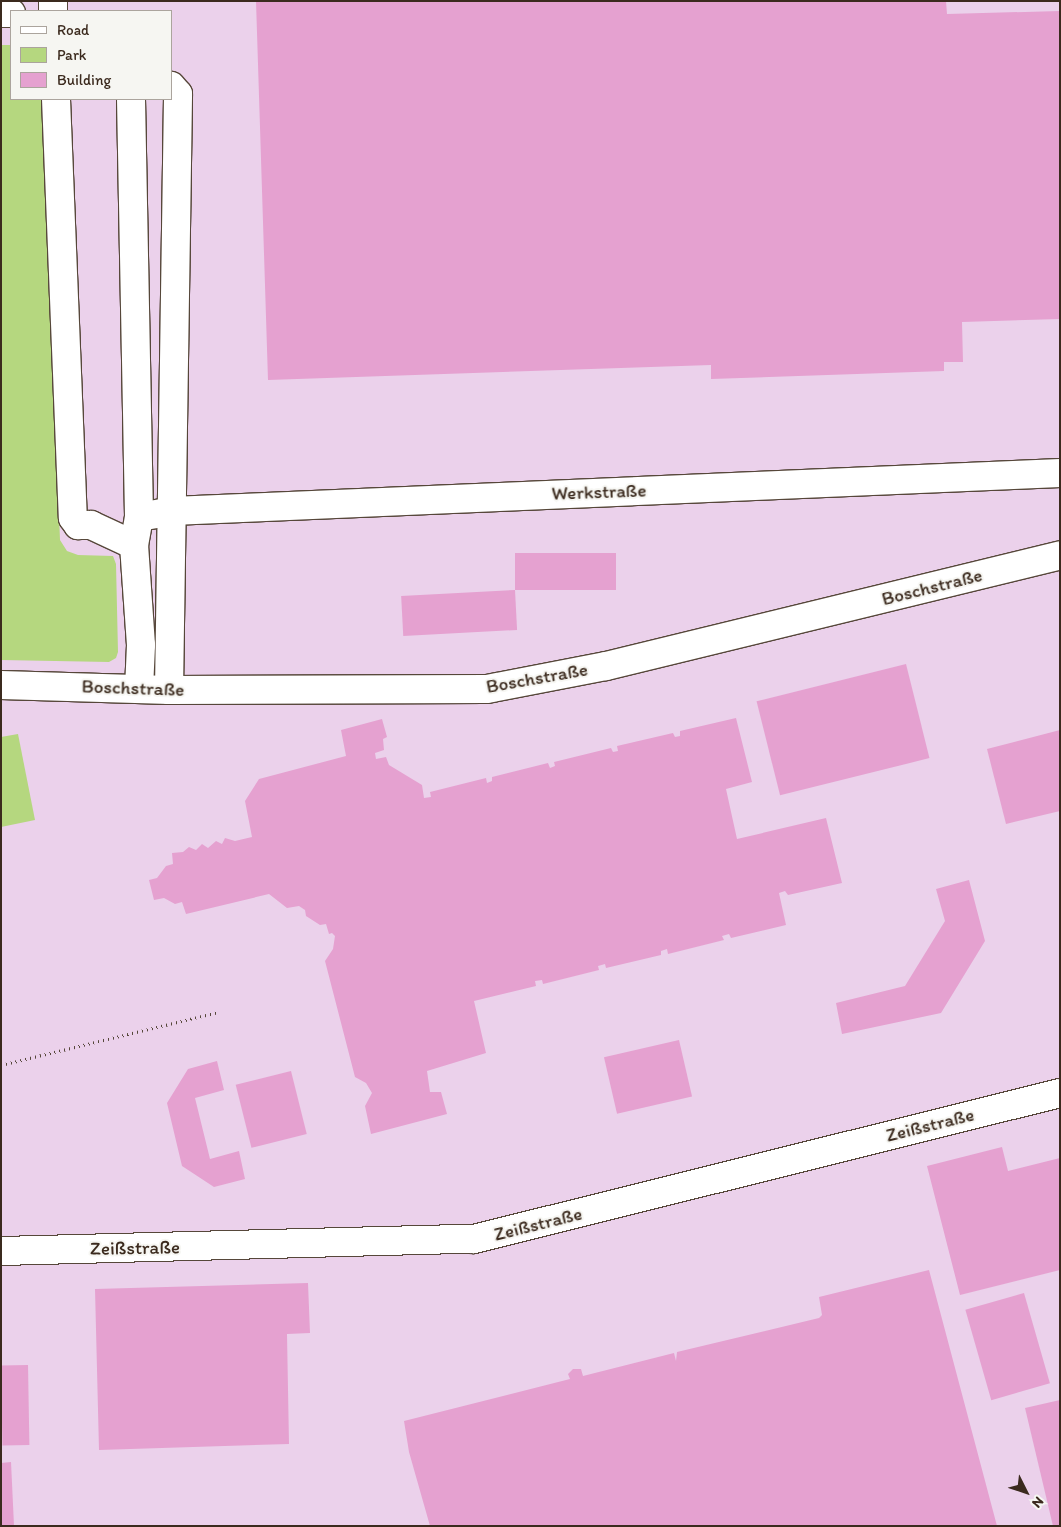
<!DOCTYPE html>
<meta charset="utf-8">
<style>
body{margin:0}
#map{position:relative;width:1061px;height:1527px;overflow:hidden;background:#f2ecdb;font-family:Itim,sans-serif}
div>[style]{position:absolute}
.built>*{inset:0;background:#ebd1eb}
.green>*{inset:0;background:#b5d77f}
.building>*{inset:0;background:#e5a1d0;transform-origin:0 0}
.path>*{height:3px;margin-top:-1.5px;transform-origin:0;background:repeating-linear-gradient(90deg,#56473a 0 1px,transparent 0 5px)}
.roads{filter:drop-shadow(1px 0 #56473a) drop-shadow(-1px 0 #56473a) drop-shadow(0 1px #56473a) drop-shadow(0 -1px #56473a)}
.minor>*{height:28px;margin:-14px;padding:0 14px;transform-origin:14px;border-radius:14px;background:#fff}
span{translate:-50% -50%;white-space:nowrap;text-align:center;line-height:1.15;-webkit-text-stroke:4px #f6f6f2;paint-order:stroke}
.street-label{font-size:19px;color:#3b2a1e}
.frame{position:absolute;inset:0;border:2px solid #3b2a1e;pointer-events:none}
.legend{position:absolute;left:10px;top:10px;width:162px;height:90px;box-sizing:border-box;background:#f6f6f2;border:1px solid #aba49d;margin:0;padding:6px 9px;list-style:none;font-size:15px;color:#3b2a1e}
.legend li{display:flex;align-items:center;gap:10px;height:25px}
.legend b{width:25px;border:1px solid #aba49d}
.north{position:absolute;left:1001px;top:1467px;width:50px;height:50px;-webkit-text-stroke:4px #f6f6f2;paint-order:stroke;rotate:131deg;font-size:14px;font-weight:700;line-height:20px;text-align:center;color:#3b2a1e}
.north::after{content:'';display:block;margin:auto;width:18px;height:22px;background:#3b2a1e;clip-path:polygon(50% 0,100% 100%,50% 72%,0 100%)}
</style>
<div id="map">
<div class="built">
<i style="clip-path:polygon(evenodd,1px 1px,1060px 1px,1060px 1526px,1px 1526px,1px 1px,11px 11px,171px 11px,171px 99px,11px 99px,11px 11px)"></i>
</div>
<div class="green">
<i style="clip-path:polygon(1px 45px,11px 45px,11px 99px,43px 99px,60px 540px,67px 551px,78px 555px,113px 556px,116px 564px,118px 652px,116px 658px,109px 662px,1px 660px)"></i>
<i style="clip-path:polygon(18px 734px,35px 820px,1px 827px,1px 737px)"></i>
</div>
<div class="building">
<i style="clip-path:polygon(256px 1px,946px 1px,947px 14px,1060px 11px,1060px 319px,962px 322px,963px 362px,944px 362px,944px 371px,711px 379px,711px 365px,268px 380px)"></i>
<i style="left:515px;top:553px;width:101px;height:37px"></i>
<i style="left:515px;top:590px;width:40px;height:114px;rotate:87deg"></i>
<i style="left:906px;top:664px;width:97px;height:154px;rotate:76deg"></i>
<i style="clip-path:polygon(736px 718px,752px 782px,726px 789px,737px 839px,826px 818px,842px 883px,788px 895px,785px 891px,779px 893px,786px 925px,731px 938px,729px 934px,722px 936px,724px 940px,668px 954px,667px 949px,661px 951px,661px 955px,606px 968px,605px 964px,598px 966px,599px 970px,543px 984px,542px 980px,535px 981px,536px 986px,474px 1001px,486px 1053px,427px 1071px,430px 1092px,441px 1092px,447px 1114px,371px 1134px,365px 1106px,372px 1093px,366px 1083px,355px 1077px,325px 961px,333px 949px,335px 936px,332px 933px,329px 934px,326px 924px,320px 925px,306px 916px,305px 910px,299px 906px,287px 908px,269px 894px,186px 914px,182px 902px,175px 904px,164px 898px,154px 900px,149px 880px,157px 878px,166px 866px,173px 864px,172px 853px,183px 852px,189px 847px,196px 850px,202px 844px,208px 848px,216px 841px,222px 844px,225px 838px,235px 841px,252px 837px,245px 801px,259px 779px,346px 756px,341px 730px,382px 719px,387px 737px,383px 739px,384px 750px,375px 753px,376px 759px,386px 757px,389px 765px,422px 785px,424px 798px,431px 797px,430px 792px,486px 778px,487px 783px,492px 781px,492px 777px,548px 763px,550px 768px,555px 766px,554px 762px,611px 748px,613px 752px,618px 751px,617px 746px,673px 733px,675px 737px,680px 736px,680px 731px)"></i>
<i style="clip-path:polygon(1060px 730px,1060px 811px,1006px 824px,987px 749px)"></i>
<i style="clip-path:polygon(969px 880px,985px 941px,941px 1013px,842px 1034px,836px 1003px,905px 986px,945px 921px,936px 889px)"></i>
<i style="left:679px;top:1040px;width:58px;height:77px;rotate:77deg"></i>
<i style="clip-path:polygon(217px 1061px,224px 1090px,195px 1098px,210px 1159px,239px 1151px,245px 1179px,214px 1187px,182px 1166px,167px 1103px,188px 1069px)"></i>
<i style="left:291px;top:1071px;width:65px;height:57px;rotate:76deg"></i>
<i style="clip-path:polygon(1002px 1147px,1008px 1171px,1060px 1158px,1060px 1270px,960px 1295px,927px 1166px)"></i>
<i style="clip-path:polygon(929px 1270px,997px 1526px,430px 1526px,409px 1452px,404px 1421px,570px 1379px,568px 1374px,573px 1369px,581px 1369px,583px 1376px,674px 1353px,676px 1361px,677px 1352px,819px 1318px,822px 1315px,819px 1297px)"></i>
<i style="clip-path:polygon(308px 1283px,310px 1333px,287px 1334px,289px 1444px,99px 1450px,95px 1289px)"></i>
<i style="left:1024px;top:1293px;width:94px;height:61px;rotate:74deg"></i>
<i style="left:28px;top:1365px;width:80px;height:27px;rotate:89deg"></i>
<i style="clip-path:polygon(1060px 1400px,1060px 1526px,1053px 1526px,1025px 1408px)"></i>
<i style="clip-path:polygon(11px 1462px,14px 1526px,1px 1526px,1px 1463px)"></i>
</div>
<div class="path">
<i style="left:1px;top:1065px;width:224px;rotate:-13.7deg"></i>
</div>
<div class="roads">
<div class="minor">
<i style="left:53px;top:1px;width:10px;rotate:90deg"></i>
<i style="left:1px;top:13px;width:10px"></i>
<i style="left:56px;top:99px;width:419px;rotate:87.7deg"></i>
<i style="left:73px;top:518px;width:9px;rotate:54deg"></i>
<i style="left:78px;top:525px;width:13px"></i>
<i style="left:91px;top:525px;width:47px;rotate:24.9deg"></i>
<i style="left:131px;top:99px;width:418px;rotate:88.9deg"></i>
<i style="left:139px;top:517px;width:28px;rotate:100deg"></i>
<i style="left:134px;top:545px;width:100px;rotate:86deg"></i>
<i style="left:141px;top:645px;width:44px;rotate:92.6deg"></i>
<i style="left:139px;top:517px;width:34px;rotate:-10deg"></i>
<i style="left:172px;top:511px;width:889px;rotate:-2.45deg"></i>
<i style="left:1px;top:685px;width:168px;rotate:1.7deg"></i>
<i style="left:169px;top:690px;width:318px;rotate:-0.2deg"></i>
<i style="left:487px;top:689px;width:121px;rotate:-10.9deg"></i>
<i style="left:606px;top:666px;width:467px;rotate:-13.7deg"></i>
<i style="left:169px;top:690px;width:596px;rotate:-89.13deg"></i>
<i style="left:178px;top:94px;width:11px;rotate:-131deg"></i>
<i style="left:1px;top:1251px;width:473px;rotate:-1.5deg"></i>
<i style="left:474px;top:1239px;width:604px;rotate:-13.99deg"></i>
</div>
</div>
<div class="street-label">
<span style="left:599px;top:492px;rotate:-2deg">Werkstraße</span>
<span style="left:932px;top:587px;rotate:-14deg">Boschstraße</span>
<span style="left:537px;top:678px;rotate:-10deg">Boschstraße</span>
<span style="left:133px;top:688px;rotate:2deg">Boschstraße</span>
<span style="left:930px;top:1125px;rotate:-14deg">Zeißstraße</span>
<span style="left:538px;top:1224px;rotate:-14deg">Zeißstraße</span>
<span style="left:135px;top:1248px;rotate:-1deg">Zeißstraße</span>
</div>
<div class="frame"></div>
<ul class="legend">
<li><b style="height:6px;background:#fff"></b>Road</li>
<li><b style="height:14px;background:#b5d77f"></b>Park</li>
<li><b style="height:14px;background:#e5a1d0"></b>Building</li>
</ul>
<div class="north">N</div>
</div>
